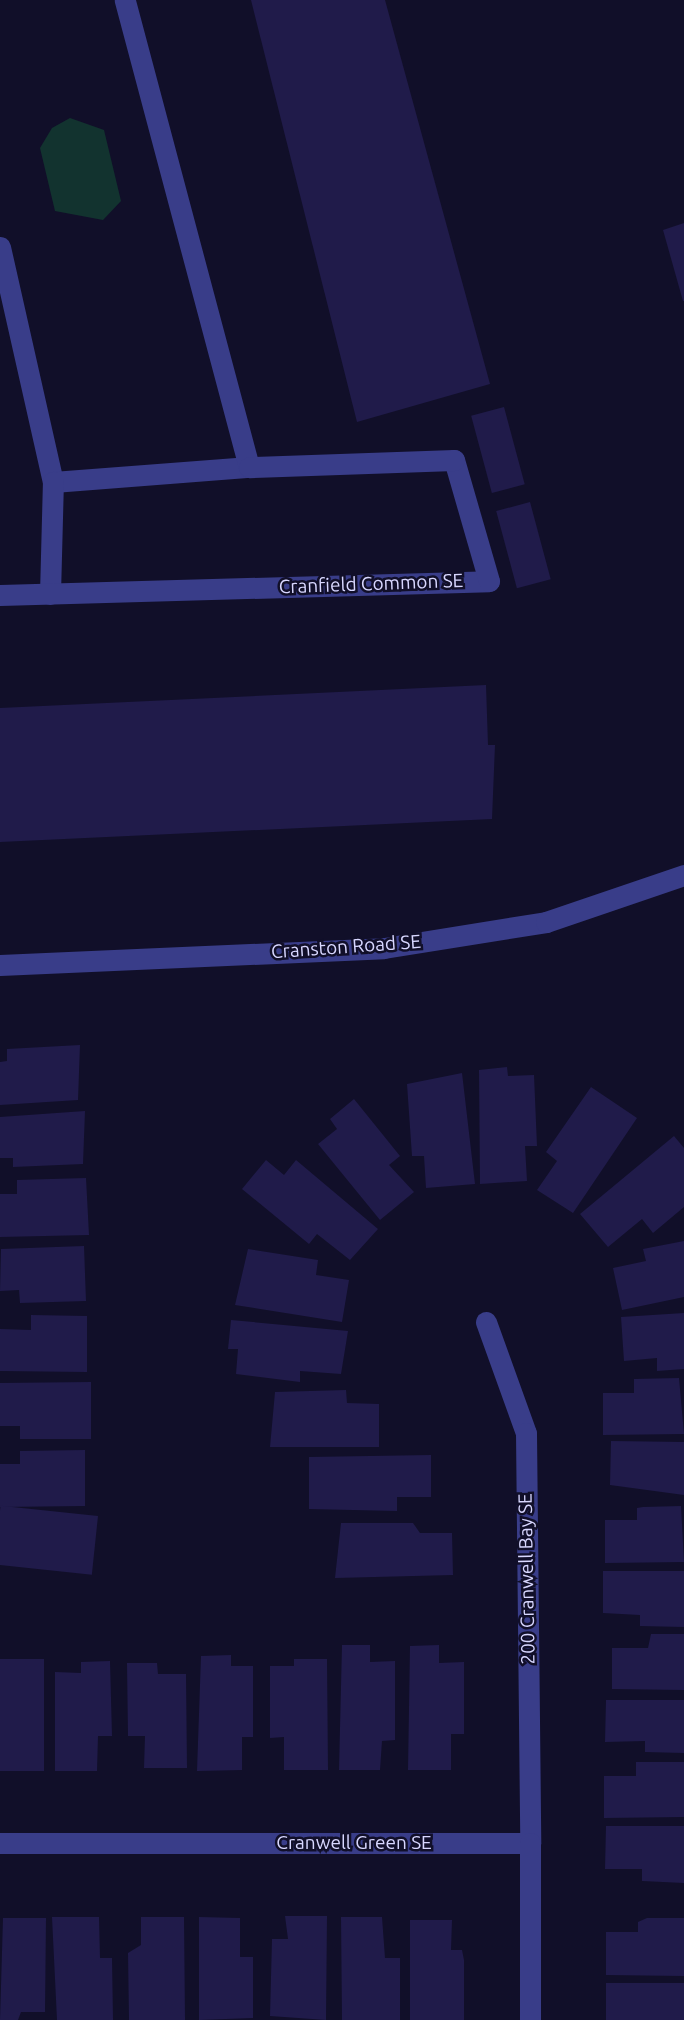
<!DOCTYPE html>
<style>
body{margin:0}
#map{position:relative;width:684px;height:2020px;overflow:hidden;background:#110f29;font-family:Ubuntu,sans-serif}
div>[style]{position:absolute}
.green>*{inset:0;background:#12332f}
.building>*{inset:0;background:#201b4a;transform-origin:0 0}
.minor>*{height:21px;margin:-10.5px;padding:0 10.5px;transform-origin:10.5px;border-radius:10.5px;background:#393d89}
span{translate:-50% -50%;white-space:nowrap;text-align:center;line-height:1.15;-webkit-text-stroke:5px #110f29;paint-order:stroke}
.street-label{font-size:19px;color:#d8d7ff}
</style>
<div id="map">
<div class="green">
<i style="clip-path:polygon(70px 118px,104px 130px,121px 201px,103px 220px,55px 211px,40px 148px,52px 128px)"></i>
</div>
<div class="building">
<i style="clip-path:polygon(251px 0,385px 0,490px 384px,357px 422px)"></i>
<i style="clip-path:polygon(684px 223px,684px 301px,683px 301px,663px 230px)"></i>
<i style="left:504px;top:407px;width:80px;height:34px;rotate:75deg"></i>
<i style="left:530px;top:502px;width:80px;height:35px;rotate:75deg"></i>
<i style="clip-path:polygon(486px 685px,488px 745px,495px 745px,492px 819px,0 842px,0 708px)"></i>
<i style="clip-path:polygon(80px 1045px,78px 1100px,0 1105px,0 1062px,7px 1061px,7px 1049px)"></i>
<i style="clip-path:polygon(507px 1067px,508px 1076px,534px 1075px,537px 1146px,525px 1146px,527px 1181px,480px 1184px,479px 1070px)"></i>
<i style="clip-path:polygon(462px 1073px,475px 1184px,426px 1188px,424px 1156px,412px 1156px,407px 1084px)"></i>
<i style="clip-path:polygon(591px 1087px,637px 1118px,573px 1213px,537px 1190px,557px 1161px,546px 1152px)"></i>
<i style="clip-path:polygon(354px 1099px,400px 1156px,389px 1165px,414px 1192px,380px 1220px,318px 1144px,337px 1129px,330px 1119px)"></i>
<i style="clip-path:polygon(85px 1111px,83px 1164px,13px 1167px,13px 1158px,0 1158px,0 1117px)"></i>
<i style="clip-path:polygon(674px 1136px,684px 1148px,684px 1207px,653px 1233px,642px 1219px,608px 1247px,580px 1214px)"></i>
<i style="clip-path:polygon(266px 1160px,284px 1175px,296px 1160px,378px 1229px,350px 1260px,317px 1234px,309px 1244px,242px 1189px)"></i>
<i style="clip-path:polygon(86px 1178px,89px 1235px,0 1237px,0 1194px,17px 1194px,17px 1180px)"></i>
<i style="clip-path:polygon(684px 1241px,684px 1297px,622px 1310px,613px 1268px,646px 1261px,643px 1249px)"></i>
<i style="clip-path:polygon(84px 1246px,86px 1301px,20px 1303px,19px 1290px,0 1291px,1px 1249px)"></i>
<i style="clip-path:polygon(248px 1249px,318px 1260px,316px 1275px,349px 1280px,342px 1322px,235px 1305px)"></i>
<i style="clip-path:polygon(684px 1313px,684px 1369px,657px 1371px,657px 1358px,624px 1361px,621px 1317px)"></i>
<i style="clip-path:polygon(31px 1315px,87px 1316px,87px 1372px,0 1371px,0 1329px,31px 1330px)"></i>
<i style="clip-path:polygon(231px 1320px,348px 1331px,341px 1374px,300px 1371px,300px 1382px,236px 1374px,238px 1349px,228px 1349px)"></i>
<i style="clip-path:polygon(679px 1378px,684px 1434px,603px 1435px,603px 1393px,634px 1393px,634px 1379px)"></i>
<i style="clip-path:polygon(91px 1382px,91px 1439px,20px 1439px,20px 1426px,0 1426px,0 1383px)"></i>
<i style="clip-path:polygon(346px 1390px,347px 1403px,379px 1404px,379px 1447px,270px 1447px,275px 1392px)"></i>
<i style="clip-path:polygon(611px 1441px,684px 1442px,684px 1495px,610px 1485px)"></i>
<i style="clip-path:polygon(85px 1450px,85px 1506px,0 1507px,0 1464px,20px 1464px,20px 1451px)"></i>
<i style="clip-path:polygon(431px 1455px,431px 1497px,397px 1497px,397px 1511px,309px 1509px,309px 1457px)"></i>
<i style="clip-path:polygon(681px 1506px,684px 1562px,605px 1563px,605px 1520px,637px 1520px,637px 1508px,643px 1507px)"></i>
<i style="left:98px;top:1516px;width:59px;height:98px;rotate:96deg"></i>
<i style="clip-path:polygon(341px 1523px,413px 1523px,420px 1533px,452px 1533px,453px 1575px,335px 1578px)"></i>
<i style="clip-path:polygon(603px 1571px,684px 1571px,684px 1627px,640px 1626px,640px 1615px,603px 1613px)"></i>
<i style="clip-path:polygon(651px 1634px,684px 1634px,684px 1690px,612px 1689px,612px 1648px,648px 1648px)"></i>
<i style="clip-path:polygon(342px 1645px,370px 1645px,370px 1662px,395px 1661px,395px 1740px,382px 1741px,380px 1770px,339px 1770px)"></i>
<i style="clip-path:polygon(439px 1645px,439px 1663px,464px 1662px,464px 1734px,451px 1734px,451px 1770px,408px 1770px,410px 1646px)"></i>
<i style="clip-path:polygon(231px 1655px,231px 1666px,253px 1666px,253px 1737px,242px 1737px,242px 1770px,197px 1771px,201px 1656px)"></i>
<i style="left:44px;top:1659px;width:112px;height:45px;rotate:90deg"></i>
<i style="clip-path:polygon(294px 1659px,327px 1659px,328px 1770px,284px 1770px,284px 1737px,270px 1738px,270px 1666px,294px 1666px)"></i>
<i style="clip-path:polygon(110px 1661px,112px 1736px,98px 1736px,97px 1771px,55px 1771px,55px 1672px,81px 1673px,81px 1662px)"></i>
<i style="clip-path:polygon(127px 1663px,157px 1663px,158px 1674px,186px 1674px,187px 1768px,144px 1768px,145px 1736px,128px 1736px)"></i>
<i style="clip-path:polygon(606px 1700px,684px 1700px,684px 1753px,645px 1752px,645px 1741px,605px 1742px)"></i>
<i style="clip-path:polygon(636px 1762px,684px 1762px,684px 1817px,604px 1818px,604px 1776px,636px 1776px)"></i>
<i style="clip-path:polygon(606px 1826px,684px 1826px,684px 1883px,642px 1881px,642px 1869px,605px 1869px)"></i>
<i style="clip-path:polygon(285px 1916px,327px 1916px,326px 2020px,270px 2016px,272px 1939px,288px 1939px)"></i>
<i style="clip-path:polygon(52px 1917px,99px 1917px,100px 1958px,112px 1958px,113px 2020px,57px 2020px)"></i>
<i style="clip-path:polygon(141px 1917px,184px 1917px,185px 2020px,129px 2020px,128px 1953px,141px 1945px)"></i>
<i style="clip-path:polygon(199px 1917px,240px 1918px,240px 1957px,253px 1957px,253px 2018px,199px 2020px)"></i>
<i style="clip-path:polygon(341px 1917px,382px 1917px,385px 1958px,400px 1958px,400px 2020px,342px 2020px)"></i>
<i style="clip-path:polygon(3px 1918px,46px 1918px,45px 2012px,21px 2012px,18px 2020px,0 2020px)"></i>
<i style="clip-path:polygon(647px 1918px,684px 1918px,684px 1976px,606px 1975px,606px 1932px,638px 1932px,638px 1922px)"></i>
<i style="clip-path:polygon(410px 1920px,452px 1920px,451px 1950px,462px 1950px,464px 1960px,464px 2020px,410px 2020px)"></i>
<i style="left:606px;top:1983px;width:78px;height:37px"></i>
</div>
<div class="minor">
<i style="left:0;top:247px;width:241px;rotate:77.3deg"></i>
<i style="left:53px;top:482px;width:197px;rotate:-4.4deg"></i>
<i style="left:249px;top:467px;width:483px;rotate:-104.9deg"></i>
<i style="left:50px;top:594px;width:112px;rotate:-88.5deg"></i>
<i style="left:0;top:595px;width:489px;rotate:-1.6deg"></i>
<i style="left:489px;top:581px;width:126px;rotate:-106.1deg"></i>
<i style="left:454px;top:460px;width:205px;rotate:178deg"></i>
<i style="left:0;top:965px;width:384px;rotate:-2.5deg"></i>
<i style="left:384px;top:948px;width:164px;rotate:-9.1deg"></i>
<i style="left:546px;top:922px;width:146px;rotate:-18.8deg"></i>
<i style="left:486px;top:1322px;width:118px;rotate:70.2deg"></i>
<i style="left:526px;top:1433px;width:410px;rotate:89.4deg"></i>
<i style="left:0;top:1843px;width:530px"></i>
<i style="left:530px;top:1843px;width:177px;rotate:90deg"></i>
</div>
<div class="street-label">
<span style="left:371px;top:584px;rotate:-2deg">Cranfield Common SE</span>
<span style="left:346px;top:947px;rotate:-4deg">Cranston Road SE</span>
<span style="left:527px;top:1579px;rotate:-91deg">200 Cranwell Bay SE</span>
<span style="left:354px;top:1843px">Cranwell Green SE</span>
</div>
</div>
